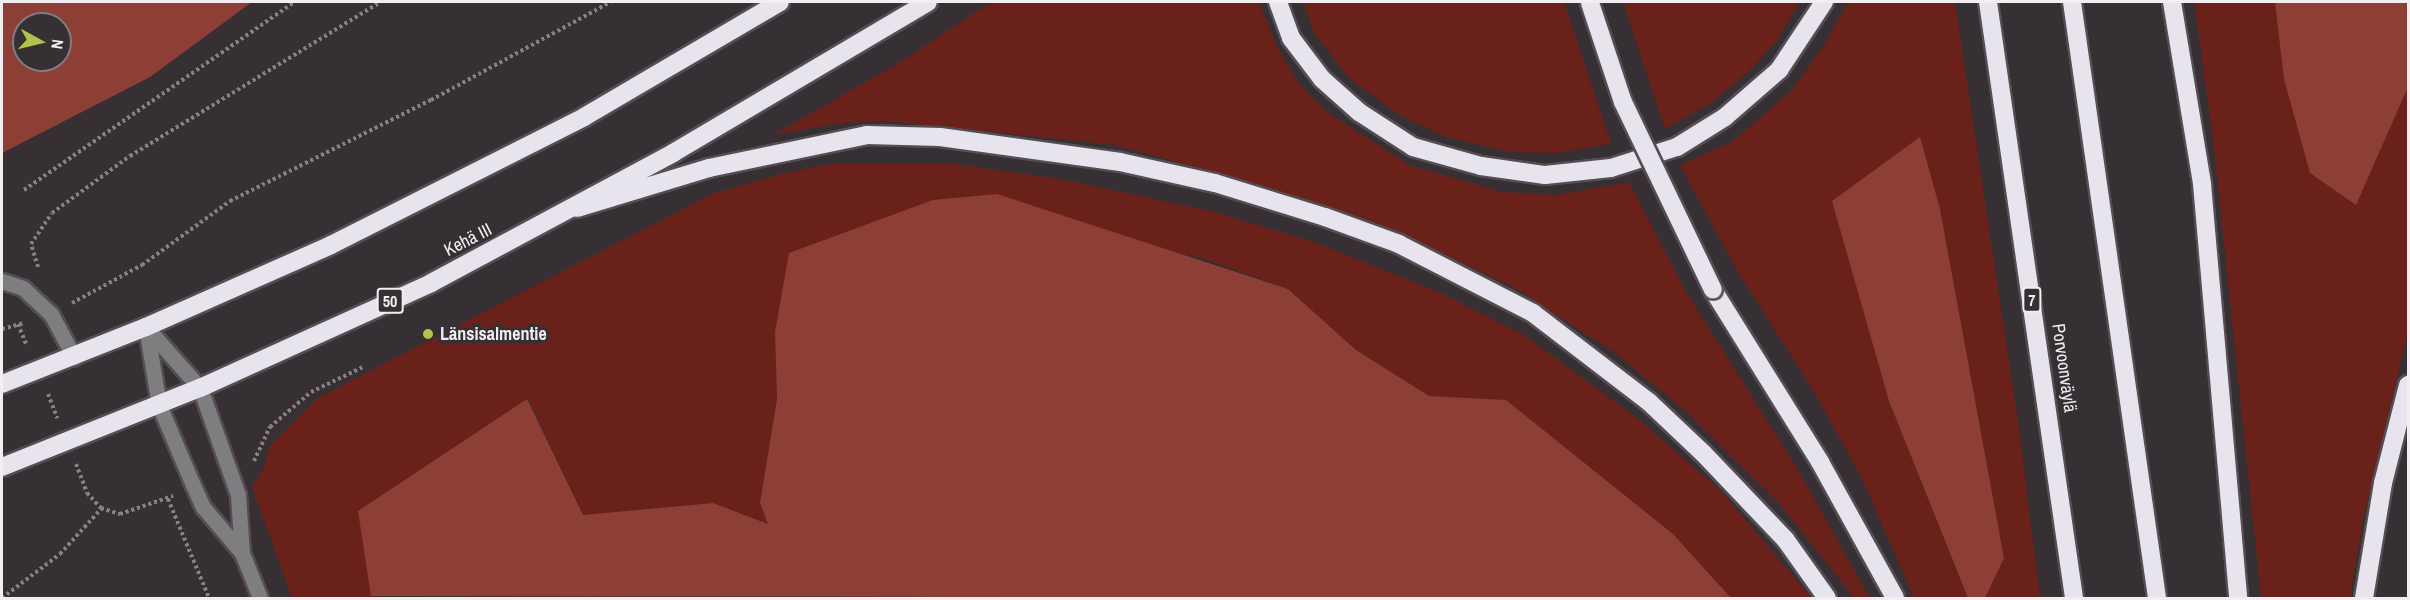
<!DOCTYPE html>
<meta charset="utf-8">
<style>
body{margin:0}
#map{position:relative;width:2410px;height:600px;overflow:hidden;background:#363035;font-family:"Archivo Narrow",sans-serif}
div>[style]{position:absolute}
.green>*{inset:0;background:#692119}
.forest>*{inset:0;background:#8d3f35}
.path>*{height:4px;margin-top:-2px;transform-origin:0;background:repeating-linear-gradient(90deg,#868185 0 3px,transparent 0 6px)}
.roads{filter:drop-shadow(2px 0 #544e53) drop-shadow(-2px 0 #544e53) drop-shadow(0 2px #544e53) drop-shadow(0 -2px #544e53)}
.minor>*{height:15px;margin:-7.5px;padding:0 7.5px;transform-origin:7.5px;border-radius:7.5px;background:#7e7d80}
.highway>*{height:18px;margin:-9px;padding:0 9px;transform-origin:9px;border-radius:9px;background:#e7e4ed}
.bridges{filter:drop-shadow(2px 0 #544e53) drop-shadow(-2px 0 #544e53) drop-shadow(0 2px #544e53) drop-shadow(0 -2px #544e53)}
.highway-bridge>*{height:18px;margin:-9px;padding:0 9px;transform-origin:9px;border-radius:9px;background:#e7e4ed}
.dots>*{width:16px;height:16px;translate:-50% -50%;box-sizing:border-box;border:3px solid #363035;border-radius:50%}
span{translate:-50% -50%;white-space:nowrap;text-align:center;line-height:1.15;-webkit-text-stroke:6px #363035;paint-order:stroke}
.shield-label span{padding:2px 4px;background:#363035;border:2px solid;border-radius:4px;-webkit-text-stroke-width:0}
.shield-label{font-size:16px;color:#f1edf0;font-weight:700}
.street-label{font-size:18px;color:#f1edf0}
.poi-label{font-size:18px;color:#f1edf0;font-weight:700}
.left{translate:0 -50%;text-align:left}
.frame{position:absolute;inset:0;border:3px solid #f1edf0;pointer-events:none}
.north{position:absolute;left:12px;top:12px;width:60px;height:60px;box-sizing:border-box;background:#363035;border:2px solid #817c80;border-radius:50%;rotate:98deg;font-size:16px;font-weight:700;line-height:24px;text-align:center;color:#f1edf0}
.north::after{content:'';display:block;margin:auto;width:21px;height:27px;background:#b2c34c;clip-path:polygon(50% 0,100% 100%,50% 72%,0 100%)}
</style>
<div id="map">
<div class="green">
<i style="clip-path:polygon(991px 2px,1259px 2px,1277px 47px,1301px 86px,1327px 112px,1409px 165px,1502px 192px,1557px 195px,1629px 182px,1685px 290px,1797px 468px,1870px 598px,1854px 598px,1779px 503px,1689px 414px,1615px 353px,1515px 288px,1397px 232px,1263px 186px,1115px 145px,886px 121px,842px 123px,773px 135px,899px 63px)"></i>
<i style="clip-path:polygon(1303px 2px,1564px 2px,1611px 144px,1555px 153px,1510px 152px,1446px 137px,1401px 116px,1349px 78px,1314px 33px)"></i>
<i style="clip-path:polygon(1623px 2px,1800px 2px,1775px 43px,1747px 73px,1714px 101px,1665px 129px)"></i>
<i style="clip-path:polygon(1848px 2px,1955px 2px,2019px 428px,2040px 598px,1985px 598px,2004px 558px,1940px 209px,1889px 401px,1968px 598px,1914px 598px,1864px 483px,1819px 400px,1735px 267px,1680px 165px,1732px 142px,1792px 90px,1826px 42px)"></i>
<i style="clip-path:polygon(2194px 2px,2408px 2px,2408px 332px,2363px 520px,2350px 598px,2261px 598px,2213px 139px)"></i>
<i style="clip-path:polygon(835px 163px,948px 163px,1061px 179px,1215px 212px,1317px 243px,1441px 293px,1524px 335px,1637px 418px,1720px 490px,1812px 598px,1731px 598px,1673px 534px,1506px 400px,1429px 396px,1356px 350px,1288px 289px,1201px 258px,1147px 246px,775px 332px,777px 399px,760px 503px,768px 524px,713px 503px,583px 515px,528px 399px,358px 511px,374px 598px,292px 598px,252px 487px,265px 465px,269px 447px,316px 399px,712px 194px,784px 173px)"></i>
</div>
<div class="forest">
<i style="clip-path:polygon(evenodd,2px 2px,252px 2px,150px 77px,2px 153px,2px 2px,24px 24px,60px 24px,60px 60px,24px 60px,24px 24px)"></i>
<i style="clip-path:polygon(2275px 2px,2408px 2px,2408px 87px,2356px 205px,2310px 173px,2284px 79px)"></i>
<i style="clip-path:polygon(1920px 137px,1940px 209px,2004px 558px,1985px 598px,1968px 598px,1889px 401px,1832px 201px)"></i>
<i style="clip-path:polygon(997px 194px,1288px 289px,1356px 350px,1429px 396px,1506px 400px,1673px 534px,1731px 598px,371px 596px,358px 511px,527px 399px,583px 515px,713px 503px,768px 524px,760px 503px,777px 399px,775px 332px,789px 253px,933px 200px)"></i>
</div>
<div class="path">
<i style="left:24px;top:190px;width:330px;rotate:-34.8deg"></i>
<i style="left:38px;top:267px;width:24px;rotate:-107deg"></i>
<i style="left:31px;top:244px;width:37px;rotate:-56deg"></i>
<i style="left:52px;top:213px;width:97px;rotate:-36.2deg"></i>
<i style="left:130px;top:156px;width:294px;rotate:-31.6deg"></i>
<i style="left:72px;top:303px;width:80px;rotate:-28.5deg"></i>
<i style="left:142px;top:265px;width:109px;rotate:-36deg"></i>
<i style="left:230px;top:201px;width:225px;rotate:-26.7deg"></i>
<i style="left:431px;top:100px;width:205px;rotate:-28.6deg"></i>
<i style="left:18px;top:324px;width:24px;rotate:68deg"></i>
<i style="left:2px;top:329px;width:23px;rotate:-15deg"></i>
<i style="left:48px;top:394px;width:26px;rotate:69deg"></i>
<i style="left:254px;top:461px;width:38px;rotate:-65deg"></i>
<i style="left:270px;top:427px;width:54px;rotate:-40.5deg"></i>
<i style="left:311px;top:392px;width:58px;rotate:-25.7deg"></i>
<i style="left:76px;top:464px;width:31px;rotate:69deg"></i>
<i style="left:87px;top:493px;width:21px;rotate:47deg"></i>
<i style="left:101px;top:508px;width:20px;rotate:18deg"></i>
<i style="left:120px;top:514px;width:56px;rotate:-18.8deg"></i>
<i style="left:168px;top:499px;width:107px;rotate:67.5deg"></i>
<i style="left:2px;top:598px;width:73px;rotate:-37.2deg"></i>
<i style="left:60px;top:554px;width:61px;rotate:-47.7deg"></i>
</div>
<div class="roads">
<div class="minor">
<i style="left:2px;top:281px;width:22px;rotate:18deg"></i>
<i style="left:23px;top:288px;width:38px;rotate:43deg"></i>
<i style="left:51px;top:314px;width:49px;rotate:61.9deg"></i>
<i style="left:146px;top:327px;width:81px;rotate:48.5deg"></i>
<i style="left:200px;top:388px;width:114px;rotate:70.4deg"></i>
<i style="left:238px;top:495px;width:58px;rotate:86.1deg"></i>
<i style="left:242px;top:553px;width:48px;rotate:68.2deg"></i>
<i style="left:146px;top:327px;width:79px;rotate:80.5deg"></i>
<i style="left:159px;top:405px;width:87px;rotate:67deg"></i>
<i style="left:193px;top:485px;width:24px;rotate:66deg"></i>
<i style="left:203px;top:507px;width:60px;rotate:49.7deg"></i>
</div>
<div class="highway">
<i style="left:1278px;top:2px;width:38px;rotate:70deg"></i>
<i style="left:1291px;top:38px;width:51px;rotate:52.9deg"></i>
<i style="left:1322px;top:79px;width:50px;rotate:41.7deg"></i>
<i style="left:1359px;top:112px;width:64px;rotate:32.9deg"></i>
<i style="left:1413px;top:147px;width:71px;rotate:15.6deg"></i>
<i style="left:1481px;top:166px;width:65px;rotate:8deg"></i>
<i style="left:1545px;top:175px;width:66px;rotate:-6.1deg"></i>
<i style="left:1611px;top:168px;width:69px;rotate:-17.7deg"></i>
<i style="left:1677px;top:147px;width:57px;rotate:-32deg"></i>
<i style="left:1725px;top:117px;width:72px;rotate:-41deg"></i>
<i style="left:1779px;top:70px;width:82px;rotate:-56.5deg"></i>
<i style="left:1988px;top:2px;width:602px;rotate:81.79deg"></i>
<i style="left:2072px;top:2px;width:602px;rotate:81.88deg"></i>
<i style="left:2172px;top:2px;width:184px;rotate:80.6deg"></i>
<i style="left:2202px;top:184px;width:416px;rotate:85deg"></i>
<i style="left:577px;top:208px;width:138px;rotate:-16.9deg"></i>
<i style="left:709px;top:168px;width:161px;rotate:-11.8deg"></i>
<i style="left:867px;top:135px;width:73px;rotate:1.6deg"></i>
<i style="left:940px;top:137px;width:182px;rotate:7.9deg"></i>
<i style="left:1120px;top:162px;width:97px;rotate:12.5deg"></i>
<i style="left:1215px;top:183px;width:115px;rotate:17.2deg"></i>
<i style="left:1325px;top:217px;width:79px;rotate:20deg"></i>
<i style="left:1399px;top:244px;width:151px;rotate:27.2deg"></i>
<i style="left:1533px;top:313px;width:146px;rotate:37.5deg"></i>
<i style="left:1649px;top:402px;width:74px;rotate:43.4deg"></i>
<i style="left:1703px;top:453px;width:119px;rotate:46.4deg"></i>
<i style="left:1785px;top:539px;width:72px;rotate:54.6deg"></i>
<i style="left:1713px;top:290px;width:203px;rotate:58.1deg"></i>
<i style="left:1820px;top:462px;width:155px;rotate:61.1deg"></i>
<i style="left:2px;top:384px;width:155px;rotate:-21.6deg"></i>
<i style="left:146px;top:327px;width:202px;rotate:-23.9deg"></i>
<i style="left:331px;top:245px;width:284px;rotate:-26.8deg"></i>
<i style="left:584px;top:117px;width:227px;rotate:-30.4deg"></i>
<i style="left:2px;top:467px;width:213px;rotate:-21.8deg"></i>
<i style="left:200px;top:388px;width:254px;rotate:-24.4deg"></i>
<i style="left:431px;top:283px;width:275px;rotate:-28.2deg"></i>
<i style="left:673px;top:153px;width:296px;rotate:-30.6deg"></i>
<i style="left:2364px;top:598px;width:117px;rotate:-80.6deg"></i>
<i style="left:2383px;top:483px;width:101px;rotate:-75.7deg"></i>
</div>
</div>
<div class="bridges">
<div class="highway-bridge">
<i style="left:1590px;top:3px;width:104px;rotate:71.6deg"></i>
<i style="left:1623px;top:102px;width:208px;rotate:64.4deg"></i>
</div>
</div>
<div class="dots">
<i style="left:428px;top:334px;background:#b2c34c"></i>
</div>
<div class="shield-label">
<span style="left:2032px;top:300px">7</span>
<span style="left:390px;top:301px">50</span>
</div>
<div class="street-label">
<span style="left:468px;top:240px;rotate:-27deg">Kehä III</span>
<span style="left:2064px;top:368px;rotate:82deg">Porvoonväylä</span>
</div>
<div class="poi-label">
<span class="left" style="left:440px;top:334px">Länsisalmentie</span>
</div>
<div class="frame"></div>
<div class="north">N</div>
</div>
